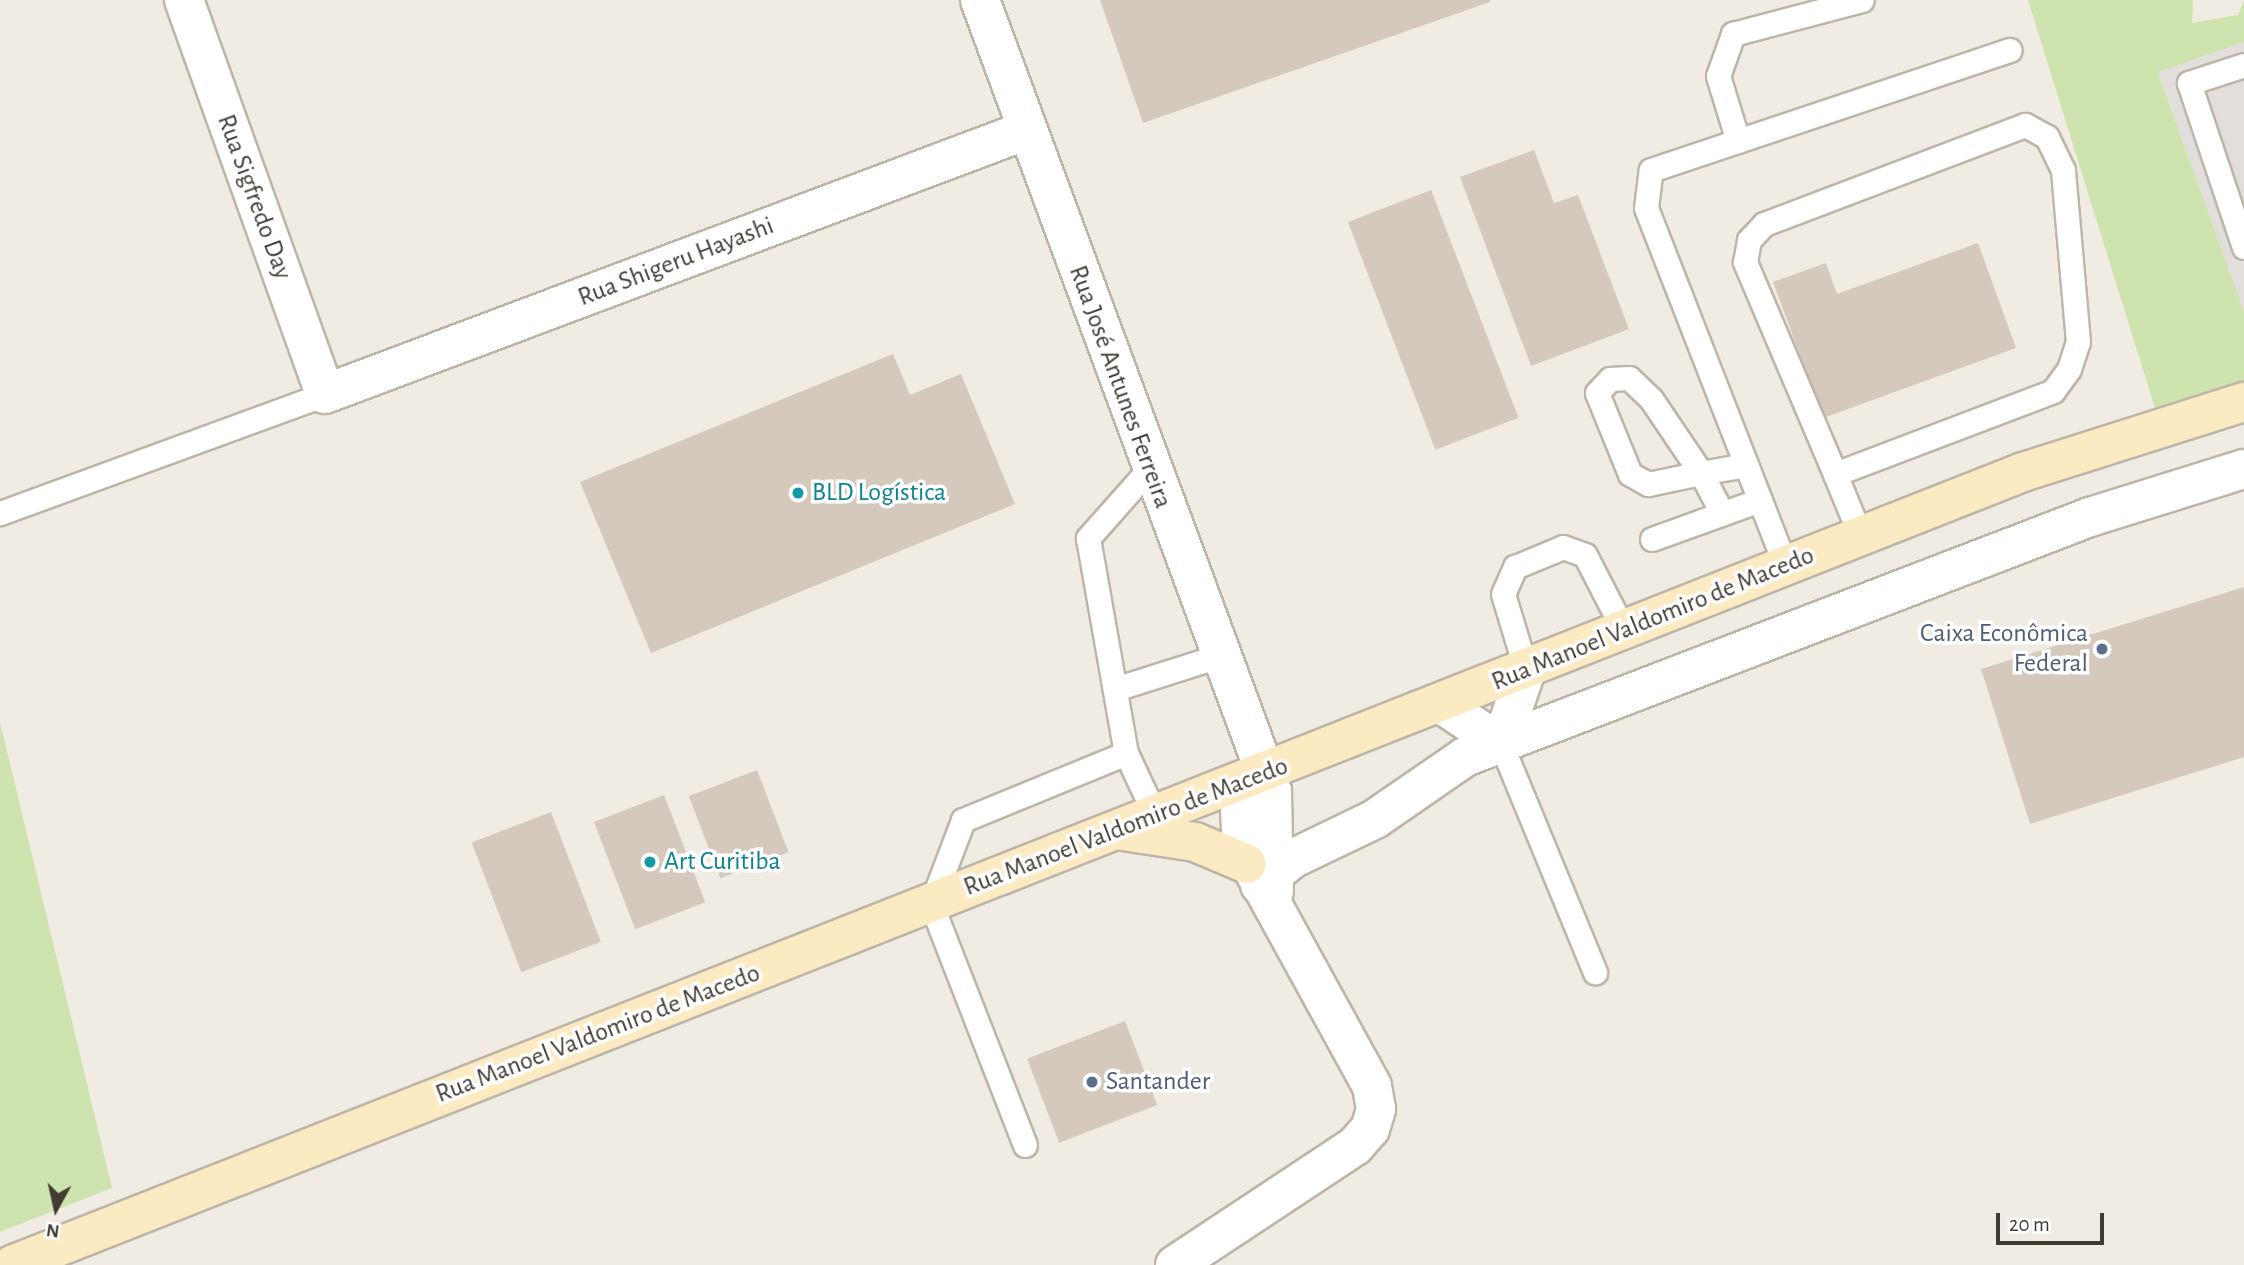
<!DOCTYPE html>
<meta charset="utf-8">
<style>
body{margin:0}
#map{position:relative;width:2244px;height:1265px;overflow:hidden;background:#f0ebe3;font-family:"Alegreya Sans",sans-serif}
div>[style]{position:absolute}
.green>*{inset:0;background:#cee3ad}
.parking>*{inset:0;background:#e1dedb}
.building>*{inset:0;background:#d4c9bc;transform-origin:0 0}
.roads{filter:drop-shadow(2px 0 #beb5a9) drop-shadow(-2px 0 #beb5a9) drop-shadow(0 2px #beb5a9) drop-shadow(0 -2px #beb5a9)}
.service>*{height:23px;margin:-11.5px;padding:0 11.5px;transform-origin:11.5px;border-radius:11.5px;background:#fff}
.minor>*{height:38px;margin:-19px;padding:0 19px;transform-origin:19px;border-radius:19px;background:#fff}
.secondary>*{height:38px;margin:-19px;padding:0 19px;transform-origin:19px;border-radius:19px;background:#fbeac2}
.dots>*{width:19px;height:19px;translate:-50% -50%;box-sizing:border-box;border:4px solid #fff;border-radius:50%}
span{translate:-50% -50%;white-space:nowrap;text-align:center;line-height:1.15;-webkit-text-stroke:7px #fff;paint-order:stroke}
.street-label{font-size:26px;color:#413b33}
.culture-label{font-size:26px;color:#0d838f}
.left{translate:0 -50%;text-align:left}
.service-label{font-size:26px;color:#4e5e75}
.right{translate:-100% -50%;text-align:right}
.north{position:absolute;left:21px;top:1174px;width:70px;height:70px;-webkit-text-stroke:5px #fff;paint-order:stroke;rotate:188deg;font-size:19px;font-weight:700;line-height:28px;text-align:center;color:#413b33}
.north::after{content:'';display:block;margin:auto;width:24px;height:32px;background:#413b33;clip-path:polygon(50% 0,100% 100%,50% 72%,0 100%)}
.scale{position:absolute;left:1996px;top:1213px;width:108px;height:32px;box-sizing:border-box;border:4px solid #413b33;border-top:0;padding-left:9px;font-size:21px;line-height:24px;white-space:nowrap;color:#413b33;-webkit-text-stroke:5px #fff;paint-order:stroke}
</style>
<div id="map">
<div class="green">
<i style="clip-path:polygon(2028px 0,2193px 0,2192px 23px,2238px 15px,2244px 0,2244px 42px,2158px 73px,2244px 311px,2244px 391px,2158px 418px)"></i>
<i style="clip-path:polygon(0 722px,112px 1188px,0 1232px)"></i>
</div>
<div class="parking">
<i style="clip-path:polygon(2244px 42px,2244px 311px,2158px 72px)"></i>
</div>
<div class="building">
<i style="clip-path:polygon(1100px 0,1490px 0,1490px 2px,1143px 123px)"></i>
<i style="clip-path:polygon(1534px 150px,1554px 203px,1578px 195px,1629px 329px,1531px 366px,1460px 177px)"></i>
<i style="left:1431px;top:190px;width:244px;height:89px;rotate:69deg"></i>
<i style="clip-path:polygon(1978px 243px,2016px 348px,1823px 418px,1773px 282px,1826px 263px,1837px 294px)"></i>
<i style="clip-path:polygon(893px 354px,910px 395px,961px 374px,1015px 504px,651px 653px,580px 482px)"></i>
<i style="clip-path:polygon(2244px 587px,2244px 757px,2030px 824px,1981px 669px)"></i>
<i style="left:757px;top:770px;width:88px;height:73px;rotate:69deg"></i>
<i style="left:664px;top:795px;width:115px;height:75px;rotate:69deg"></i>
<i style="left:551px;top:812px;width:139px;height:85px;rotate:69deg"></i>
<i style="left:1125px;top:1021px;width:90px;height:105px;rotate:69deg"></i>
</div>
<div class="roads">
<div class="service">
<i style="left:2244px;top:65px;width:58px;rotate:161.9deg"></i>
<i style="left:2189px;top:83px;width:173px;rotate:71.5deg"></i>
<i style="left:1738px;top:141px;width:68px;rotate:-107.1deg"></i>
<i style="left:1718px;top:76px;width:45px;rotate:-70.3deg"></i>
<i style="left:1733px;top:34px;width:133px;rotate:-14.8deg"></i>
<i style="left:1150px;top:468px;width:94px;rotate:131.5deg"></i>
<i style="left:1088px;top:538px;width:218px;rotate:80deg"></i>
<i style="left:1126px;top:753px;width:68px;rotate:64.9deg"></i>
<i style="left:1835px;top:474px;width:233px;rotate:-20.8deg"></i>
<i style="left:2053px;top:391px;width:27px;rotate:-54deg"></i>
<i style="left:2069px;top:369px;width:28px;rotate:-72deg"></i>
<i style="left:2078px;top:342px;width:173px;rotate:-95deg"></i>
<i style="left:2063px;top:170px;width:37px;rotate:-116deg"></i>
<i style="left:2047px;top:137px;width:25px;rotate:-151deg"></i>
<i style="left:2025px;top:125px;width:279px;rotate:159.2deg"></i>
<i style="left:1764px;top:224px;width:22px;rotate:133deg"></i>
<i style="left:1749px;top:240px;width:22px;rotate:100deg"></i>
<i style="left:1745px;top:262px;width:230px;rotate:67deg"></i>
<i style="left:1835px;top:474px;width:68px;rotate:67.6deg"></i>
<i style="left:0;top:513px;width:346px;rotate:-20.1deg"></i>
<i style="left:1722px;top:513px;width:45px;rotate:-117.7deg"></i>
<i style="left:1701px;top:473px;width:89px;rotate:-124deg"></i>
<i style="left:1651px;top:399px;width:30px;rotate:-136deg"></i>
<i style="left:1629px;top:378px;width:19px;rotate:177deg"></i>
<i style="left:1610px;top:379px;width:19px;rotate:133deg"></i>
<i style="left:1597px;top:393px;width:87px;rotate:67.8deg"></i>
<i style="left:1630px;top:474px;width:21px;rotate:29deg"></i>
<i style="left:1648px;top:484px;width:54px;rotate:-11.7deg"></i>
<i style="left:1701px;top:473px;width:46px;rotate:-10.1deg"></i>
<i style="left:1652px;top:539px;width:115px;rotate:-19.9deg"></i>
<i style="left:1786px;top:567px;width:385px;rotate:-111.3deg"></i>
<i style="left:1646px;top:208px;width:38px;rotate:-83deg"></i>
<i style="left:1651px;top:170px;width:378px;rotate:-18.5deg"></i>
<i style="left:1526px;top:670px;width:79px;rotate:-106.8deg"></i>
<i style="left:1503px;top:594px;width:30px;rotate:-66deg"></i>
<i style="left:1515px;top:567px;width:52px;rotate:-22.6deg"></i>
<i style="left:1563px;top:547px;width:23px;rotate:20deg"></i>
<i style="left:1585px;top:555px;width:85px;rotate:62.8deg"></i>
<i style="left:1115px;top:689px;width:109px;rotate:-17.6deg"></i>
<i style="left:1501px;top:744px;width:247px;rotate:67.6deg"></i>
<i style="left:1025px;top:1145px;width:259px;rotate:-111.3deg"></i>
<i style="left:931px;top:904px;width:90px;rotate:-69.1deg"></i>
<i style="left:963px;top:820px;width:176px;rotate:-22.3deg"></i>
</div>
<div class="minor">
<i style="left:184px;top:0;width:418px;rotate:70.3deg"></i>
<i style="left:325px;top:394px;width:750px;rotate:-20.61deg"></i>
<i style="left:980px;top:0;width:843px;rotate:69.74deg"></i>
<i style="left:1272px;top:791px;width:101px;rotate:88.9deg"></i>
<i style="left:1440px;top:703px;width:73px;rotate:33.9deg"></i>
<i style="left:1501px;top:744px;width:78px;rotate:-71.3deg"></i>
<i style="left:1260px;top:885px;width:41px;rotate:-39.1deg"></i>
<i style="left:1292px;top:859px;width:92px;rotate:-25.7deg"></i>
<i style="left:1375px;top:819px;width:109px;rotate:-34.6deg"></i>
<i style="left:1465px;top:757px;width:669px;rotate:-21.01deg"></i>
<i style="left:2090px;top:517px;width:161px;rotate:-17.3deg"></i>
<i style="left:1175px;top:1265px;width:216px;rotate:-33.5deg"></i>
<i style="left:1355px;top:1146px;width:23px;rotate:-49deg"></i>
<i style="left:1370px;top:1129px;width:21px;rotate:-73deg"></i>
<i style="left:1376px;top:1109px;width:23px;rotate:-100deg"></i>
<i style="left:1372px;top:1086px;width:269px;rotate:-118.8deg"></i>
<i style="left:1242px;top:850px;width:40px;rotate:-92.9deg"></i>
<i style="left:1240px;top:810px;width:42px;rotate:-59.7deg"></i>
</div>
<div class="secondary">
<i style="left:1123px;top:831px;width:73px;rotate:8.7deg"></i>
<i style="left:1195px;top:842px;width:56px;rotate:22.9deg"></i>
<i style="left:12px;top:1265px;width:2162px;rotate:-21.52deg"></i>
<i style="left:2023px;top:472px;width:232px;rotate:-17.6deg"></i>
</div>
</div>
<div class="dots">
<i style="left:798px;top:493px;background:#0f9aa8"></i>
<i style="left:2102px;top:649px;background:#5c6f8a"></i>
<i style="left:650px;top:862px;background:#0f9aa8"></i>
<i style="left:1092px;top:1082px;background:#5c6f8a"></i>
</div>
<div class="street-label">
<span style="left:254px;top:197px;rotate:70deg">Rua Sigfredo Day</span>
<span style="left:676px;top:262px;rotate:-21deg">Rua Shigeru Hayashi</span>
<span style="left:1120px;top:387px;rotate:70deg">Rua José Antunes Ferreira</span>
<span style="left:1653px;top:619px;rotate:-22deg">Rua Manoel Valdomiro de Macedo</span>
<span style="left:1126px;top:827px;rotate:-21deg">Rua Manoel Valdomiro de Macedo</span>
<span style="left:598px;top:1034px;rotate:-21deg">Rua Manoel Valdomiro de Macedo</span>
</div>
<div class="culture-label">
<span class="left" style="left:812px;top:493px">BLD Logística</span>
<span class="left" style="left:664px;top:862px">Art Curitiba</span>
</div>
<div class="service-label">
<span class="right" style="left:2088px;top:649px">Caixa Econômica<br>Federal</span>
<span class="left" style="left:1106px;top:1082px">Santander</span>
</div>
<div class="north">N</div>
<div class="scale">20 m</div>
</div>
